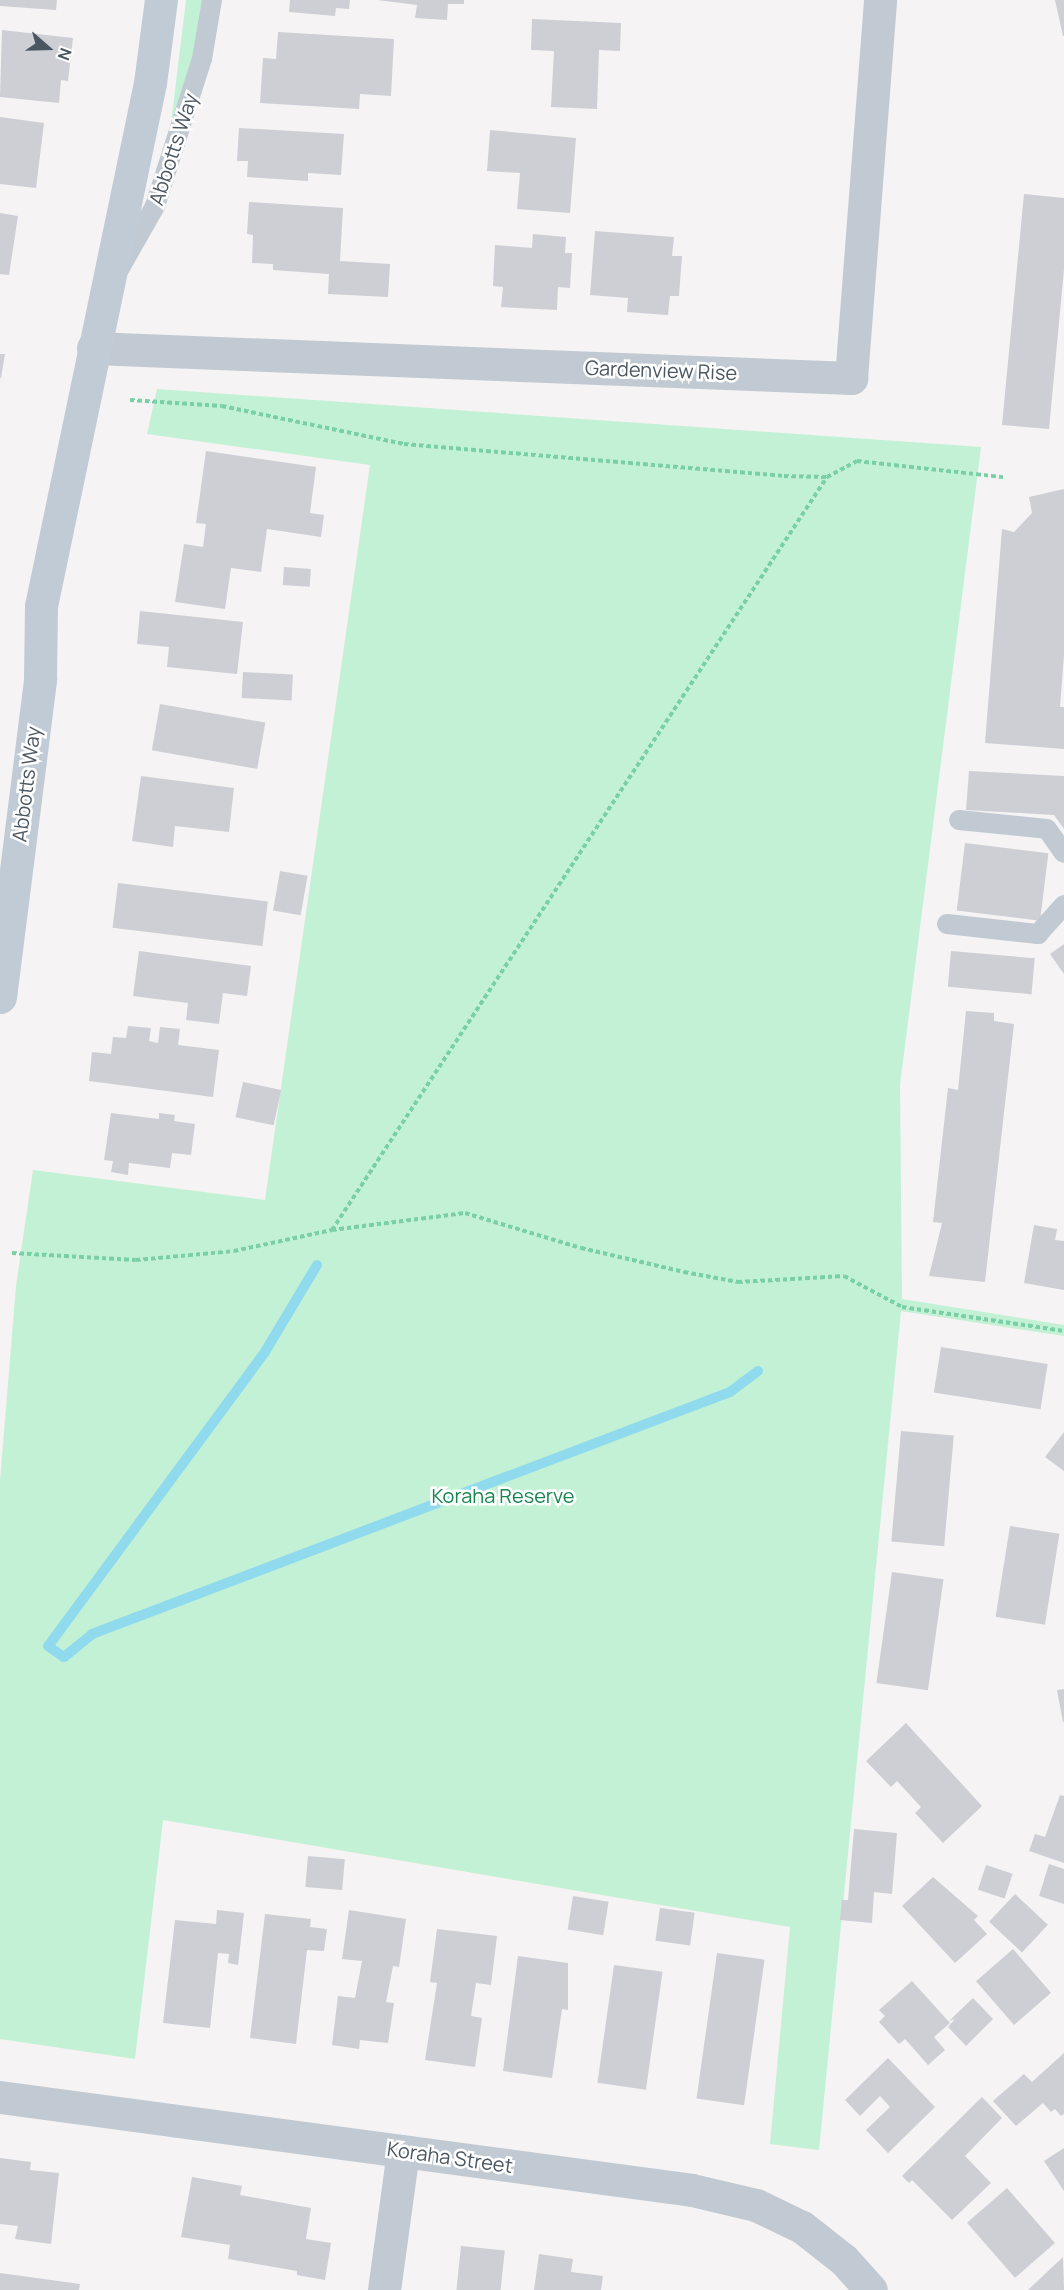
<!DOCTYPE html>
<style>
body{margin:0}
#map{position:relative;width:1064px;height:2290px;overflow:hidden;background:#f5f3f3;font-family:Manrope,sans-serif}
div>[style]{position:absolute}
.green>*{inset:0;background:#c3f1d5}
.stream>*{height:10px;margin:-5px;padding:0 5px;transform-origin:5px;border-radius:5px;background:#90daee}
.building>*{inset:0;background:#cdcfd5;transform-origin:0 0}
.path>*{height:4px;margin-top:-2px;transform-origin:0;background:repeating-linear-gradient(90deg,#7ad0a6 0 4.5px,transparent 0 7.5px)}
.service>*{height:20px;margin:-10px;padding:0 10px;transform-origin:10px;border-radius:10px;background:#c1cad2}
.minor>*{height:33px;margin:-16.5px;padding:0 16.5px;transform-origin:16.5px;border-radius:16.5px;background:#c1cad2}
.tertiary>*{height:33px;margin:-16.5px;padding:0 16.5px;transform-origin:16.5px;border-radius:16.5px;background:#c1cad2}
.secondary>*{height:33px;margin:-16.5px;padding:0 16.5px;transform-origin:16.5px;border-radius:16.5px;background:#c1cbd6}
span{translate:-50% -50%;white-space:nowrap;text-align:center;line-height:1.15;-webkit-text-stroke:5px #fff;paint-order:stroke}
.street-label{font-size:20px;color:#4a5661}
.park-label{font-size:20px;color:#17864f}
.north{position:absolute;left:18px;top:18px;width:60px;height:60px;-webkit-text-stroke:4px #fff;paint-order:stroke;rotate:110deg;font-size:16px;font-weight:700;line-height:24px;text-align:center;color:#4a5661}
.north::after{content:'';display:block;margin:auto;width:21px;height:27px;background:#4a5661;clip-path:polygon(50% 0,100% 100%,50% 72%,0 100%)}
</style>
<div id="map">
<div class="green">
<i style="clip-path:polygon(186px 0,203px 0,194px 54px,170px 132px)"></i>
<i style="clip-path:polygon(157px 389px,981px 447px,900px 1085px,902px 1299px,1064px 1325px,1064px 1336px,901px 1311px,819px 2150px,770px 2144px,790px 1927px,163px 1820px,135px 2059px,0 2039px,0 1481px,16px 1286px,33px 1170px,265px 1200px,370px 465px,147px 434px)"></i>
</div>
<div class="stream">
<i style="left:317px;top:1265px;width:101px;rotate:120.9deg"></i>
<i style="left:265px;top:1352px;width:365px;rotate:126.4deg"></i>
<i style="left:48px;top:1646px;width:19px;rotate:35deg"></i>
<i style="left:64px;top:1657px;width:36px;rotate:-39deg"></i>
<i style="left:92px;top:1634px;width:682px;rotate:-20.77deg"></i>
<i style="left:730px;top:1392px;width:35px;rotate:-37deg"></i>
</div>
<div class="building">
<i style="clip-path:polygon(0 0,57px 0,56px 10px,0 6px)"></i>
<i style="clip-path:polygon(290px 0,350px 0,349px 9px,336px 8px,335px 16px,289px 12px)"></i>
<i style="clip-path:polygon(377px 0,464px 0,464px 4px,448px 4px,447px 20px,415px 18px,417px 5px)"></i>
<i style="clip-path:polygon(1055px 0,1064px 0,1064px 36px,1063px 36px)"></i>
<i style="clip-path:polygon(532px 19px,621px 23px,620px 51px,599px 50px,597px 109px,551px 107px,554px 51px,531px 50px)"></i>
<i style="clip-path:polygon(2px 30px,73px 38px,68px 81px,61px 80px,59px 103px,0 97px)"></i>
<i style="clip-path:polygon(278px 32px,394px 39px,391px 96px,360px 94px,359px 109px,260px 103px,263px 58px,276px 59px)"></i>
<i style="clip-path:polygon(0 117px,44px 123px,36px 188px,0 184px)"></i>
<i style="clip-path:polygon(239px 128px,344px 134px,341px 175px,308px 173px,308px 181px,247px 177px,248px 161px,237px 161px)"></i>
<i style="clip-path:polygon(490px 130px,576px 138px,570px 213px,517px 209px,520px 173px,487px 171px)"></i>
<i style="clip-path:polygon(1024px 194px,1064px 198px,1064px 269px,1049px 429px,1002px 425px)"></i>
<i style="clip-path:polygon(249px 202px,343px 208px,340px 261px,390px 264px,388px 297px,328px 294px,329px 274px,273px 270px,273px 264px,252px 263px,253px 235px,247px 234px)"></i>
<i style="clip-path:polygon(0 213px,18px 216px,9px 275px,0 274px)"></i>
<i style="clip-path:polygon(595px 231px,674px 237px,672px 256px,682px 256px,679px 296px,670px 296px,668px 315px,627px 312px,628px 298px,590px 295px)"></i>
<i style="clip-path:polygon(533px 234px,566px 237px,565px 253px,572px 253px,570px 288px,558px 287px,557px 310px,501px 307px,503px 287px,493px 286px,495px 245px,532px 248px)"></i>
<i style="clip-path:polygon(0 354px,5px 354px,1px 378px,0 378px)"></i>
<i style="clip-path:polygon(206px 451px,316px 467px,310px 513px,324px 515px,321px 537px,267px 529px,261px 572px,231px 568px,225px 609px,175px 602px,184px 544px,203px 547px,206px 524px,196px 523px)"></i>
<i style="clip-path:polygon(1064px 489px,1064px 655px,1060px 707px,1064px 707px,1064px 749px,985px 743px,1002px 529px,1014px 532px,1032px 513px,1029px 497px)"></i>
<i style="left:284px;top:567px;width:27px;height:18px;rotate:4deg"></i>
<i style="clip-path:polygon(140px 611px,243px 622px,237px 674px,167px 667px,169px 647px,137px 644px)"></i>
<i style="left:243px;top:672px;width:50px;height:26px;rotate:3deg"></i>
<i style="left:160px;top:704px;width:107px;height:47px;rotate:10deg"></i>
<i style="clip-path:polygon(969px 771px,1064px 776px,1064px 829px,1054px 815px,966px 810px)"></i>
<i style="clip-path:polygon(141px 776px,234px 788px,229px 832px,175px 826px,173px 847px,132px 841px)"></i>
<i style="left:965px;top:843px;width:84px;height:68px;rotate:7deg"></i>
<i style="left:280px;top:871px;width:28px;height:40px;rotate:10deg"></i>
<i style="left:118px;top:883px;width:151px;height:45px;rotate:7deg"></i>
<i style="clip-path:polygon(1064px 944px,1064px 974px,1050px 954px)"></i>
<i style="clip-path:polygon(139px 951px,251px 966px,247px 996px,223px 993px,219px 1024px,186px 1020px,188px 1003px,133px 996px)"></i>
<i style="left:951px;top:951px;width:84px;height:36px;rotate:5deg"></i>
<i style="clip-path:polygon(966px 1011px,994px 1013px,994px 1021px,1014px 1024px,985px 1282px,929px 1276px,942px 1223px,933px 1222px,948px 1088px,958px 1090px)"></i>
<i style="clip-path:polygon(128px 1026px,151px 1028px,149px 1041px,158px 1043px,160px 1027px,180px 1029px,178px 1045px,219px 1050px,213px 1097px,89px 1081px,92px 1052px,111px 1054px,113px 1037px,126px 1038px)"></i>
<i style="left:243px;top:1082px;width:39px;height:36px;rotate:12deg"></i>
<i style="clip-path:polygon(111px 1113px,159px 1119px,159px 1113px,175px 1115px,174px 1121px,195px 1124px,191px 1155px,172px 1153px,170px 1168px,129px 1163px,128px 1175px,111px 1172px,113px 1161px,104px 1160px)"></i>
<i style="clip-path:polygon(1034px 1225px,1057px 1229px,1055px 1240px,1064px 1241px,1064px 1290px,1024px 1283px)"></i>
<i style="left:941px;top:1347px;width:108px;height:46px;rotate:9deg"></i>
<i style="left:901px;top:1431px;width:53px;height:111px;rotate:5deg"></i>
<i style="clip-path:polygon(1064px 1432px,1064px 1471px,1045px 1457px)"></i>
<i style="left:1010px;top:1526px;width:50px;height:92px;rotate:9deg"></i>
<i style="left:892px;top:1572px;width:52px;height:112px;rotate:8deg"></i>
<i style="clip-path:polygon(1064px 1689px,1064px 1722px,1063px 1722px,1057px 1690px)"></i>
<i style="clip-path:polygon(906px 1723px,982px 1806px,943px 1843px,915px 1813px,921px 1807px,897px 1781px,891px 1787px,866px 1761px)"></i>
<i style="clip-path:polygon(1060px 1795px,1064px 1796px,1064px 1863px,1029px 1851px,1035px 1834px,1045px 1837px)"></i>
<i style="clip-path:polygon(854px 1829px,897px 1833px,892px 1894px,874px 1892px,872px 1923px,840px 1920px,842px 1900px,848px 1900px)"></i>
<i style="left:308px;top:1856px;width:37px;height:31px;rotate:5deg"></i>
<i style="clip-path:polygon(1049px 1864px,1064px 1869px,1064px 1904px,1039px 1896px)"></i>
<i style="left:986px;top:1865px;width:28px;height:26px;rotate:18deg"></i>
<i style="clip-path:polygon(933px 1877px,978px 1916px,974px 1920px,987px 1934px,955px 1963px,902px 1906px)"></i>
<i style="left:1015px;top:1894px;width:45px;height:38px;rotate:43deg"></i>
<i style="left:573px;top:1896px;width:36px;height:34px;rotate:9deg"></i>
<i style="left:660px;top:1908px;width:35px;height:33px;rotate:8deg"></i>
<i style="clip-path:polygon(217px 1910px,244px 1913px,238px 1965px,228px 1963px,229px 1954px,218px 1953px,210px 2028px,163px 2023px,175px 1920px,216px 1924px)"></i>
<i style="clip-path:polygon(349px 1910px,406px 1919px,399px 1967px,393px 1966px,386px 2002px,394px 2003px,388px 2043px,360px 2040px,359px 2049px,332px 2045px,338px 1996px,355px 1998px,362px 1961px,342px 1959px)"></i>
<i style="clip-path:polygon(265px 1914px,311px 1919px,310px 1927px,327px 1929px,324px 1951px,307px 1950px,296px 2044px,250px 2038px)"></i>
<i style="clip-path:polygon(437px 1929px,497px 1936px,491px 1985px,476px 1983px,471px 2016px,482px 2018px,475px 2067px,425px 2060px,437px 1983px,430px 1982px)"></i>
<i style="left:1013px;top:1949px;width:58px;height:49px;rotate:49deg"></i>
<i style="left:717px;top:1953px;width:48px;height:147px;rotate:8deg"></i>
<i style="clip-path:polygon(518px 1956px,568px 1963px,568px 2010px,562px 2009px,552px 2078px,503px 2071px)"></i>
<i style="left:614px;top:1965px;width:49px;height:119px;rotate:8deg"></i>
<i style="clip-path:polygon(912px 1981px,950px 2023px,934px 2037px,945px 2050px,928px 2065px,905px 2039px,899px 2044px,879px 2022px,885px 2016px,879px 2010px)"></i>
<i style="clip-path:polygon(973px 1998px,993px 2019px,966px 2046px,948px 2027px,955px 2019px,949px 2021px)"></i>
<i style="clip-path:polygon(1064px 2053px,1064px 2114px,1061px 2116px,1055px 2109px,1051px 2112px,1043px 2103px,1016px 2126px,993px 2101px,1024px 2074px,1032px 2082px)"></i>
<i style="clip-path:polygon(888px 2058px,935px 2107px,888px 2153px,866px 2130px,890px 2107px,880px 2096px,860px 2116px,845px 2100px)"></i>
<i style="clip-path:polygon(982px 2097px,1002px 2118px,965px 2156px,991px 2183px,952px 2220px,912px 2180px,909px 2183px,902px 2176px)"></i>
<i style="clip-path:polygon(1064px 2148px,1064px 2191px,1044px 2161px)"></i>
<i style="clip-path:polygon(0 2158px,31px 2162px,30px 2170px,59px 2173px,51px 2244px,15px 2239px,18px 2226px,0 2224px)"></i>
<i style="clip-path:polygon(192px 2177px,242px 2186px,240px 2195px,311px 2208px,306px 2239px,331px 2243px,325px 2280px,297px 2275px,297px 2271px,228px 2259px,230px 2245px,181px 2237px)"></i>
<i style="left:1007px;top:2188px;width:73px;height:53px;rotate:49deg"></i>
<i style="left:461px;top:2246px;width:44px;height:44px;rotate:6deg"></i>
<i style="clip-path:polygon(539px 2254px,573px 2259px,571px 2272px,603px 2276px,601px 2290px,534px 2290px)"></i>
<i style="clip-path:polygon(1063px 2257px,1064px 2290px,1028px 2290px)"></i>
<i style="clip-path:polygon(0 2273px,80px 2284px,79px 2290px,0 2290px)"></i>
</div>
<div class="path">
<i style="left:130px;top:400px;width:92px;rotate:3.7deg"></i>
<i style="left:222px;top:406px;width:186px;rotate:11.8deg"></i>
<i style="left:404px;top:444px;width:381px;rotate:4.8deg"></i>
<i style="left:784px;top:476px;width:43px;rotate:1.3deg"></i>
<i style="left:827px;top:477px;width:34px;rotate:-28deg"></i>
<i style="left:857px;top:461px;width:147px;rotate:6.3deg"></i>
<i style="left:332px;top:1230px;width:901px;rotate:-56.68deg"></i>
<i style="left:12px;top:1253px;width:124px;rotate:3.2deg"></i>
<i style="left:136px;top:1260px;width:98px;rotate:-5.2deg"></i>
<i style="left:234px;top:1251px;width:100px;rotate:-12.1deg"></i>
<i style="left:332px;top:1230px;width:134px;rotate:-7.3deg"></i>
<i style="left:465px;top:1213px;width:121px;rotate:16.8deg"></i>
<i style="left:581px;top:1248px;width:106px;rotate:13.1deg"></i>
<i style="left:684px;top:1272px;width:55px;rotate:10.5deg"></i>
<i style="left:738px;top:1282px;width:106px;rotate:-3.2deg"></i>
<i style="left:844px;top:1276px;width:66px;rotate:28.1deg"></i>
<i style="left:902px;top:1307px;width:164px;rotate:8.4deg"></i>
</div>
<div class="service">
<i style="left:117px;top:273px;width:77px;rotate:-60.4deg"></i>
<i style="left:155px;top:206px;width:154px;rotate:-72.3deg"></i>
<i style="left:202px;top:59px;width:60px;rotate:-80.4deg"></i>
<i style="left:959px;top:820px;width:88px;rotate:5.8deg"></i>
<i style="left:1047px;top:829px;width:29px;rotate:55deg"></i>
<i style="left:947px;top:924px;width:92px;rotate:6.3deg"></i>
<i style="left:1038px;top:934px;width:39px;rotate:-48deg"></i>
</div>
<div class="minor">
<i style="left:93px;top:348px;width:759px;rotate:2.27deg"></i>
<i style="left:851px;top:378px;width:379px;rotate:-85.6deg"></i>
<i style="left:384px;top:2290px;width:140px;rotate:-82.2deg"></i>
</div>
<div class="tertiary">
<i style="left:0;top:2097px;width:698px;rotate:7.65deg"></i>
<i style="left:692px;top:2190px;width:66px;rotate:13.2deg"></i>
<i style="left:756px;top:2205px;width:51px;rotate:25.6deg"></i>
<i style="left:802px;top:2227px;width:53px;rotate:38.2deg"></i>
<i style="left:844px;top:2260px;width:40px;rotate:48deg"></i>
</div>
<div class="secondary">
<i style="left:0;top:997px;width:321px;rotate:-82.8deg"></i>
<i style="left:40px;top:679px;width:73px;rotate:-89.2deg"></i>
<i style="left:41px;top:606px;width:534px;rotate:-78.23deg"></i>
<i style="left:150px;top:83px;width:84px;rotate:-82.5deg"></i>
</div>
<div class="street-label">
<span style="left:173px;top:149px;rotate:-72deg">Abbotts Way</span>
<span style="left:661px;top:370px;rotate:2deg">Gardenview Rise</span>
<span style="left:26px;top:784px;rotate:-83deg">Abbotts Way</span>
<span style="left:450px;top:2157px;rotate:8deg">Koraha Street</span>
</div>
<div class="park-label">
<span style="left:503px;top:1495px">Koraha Reserve</span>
</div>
<div class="north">N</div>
</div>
